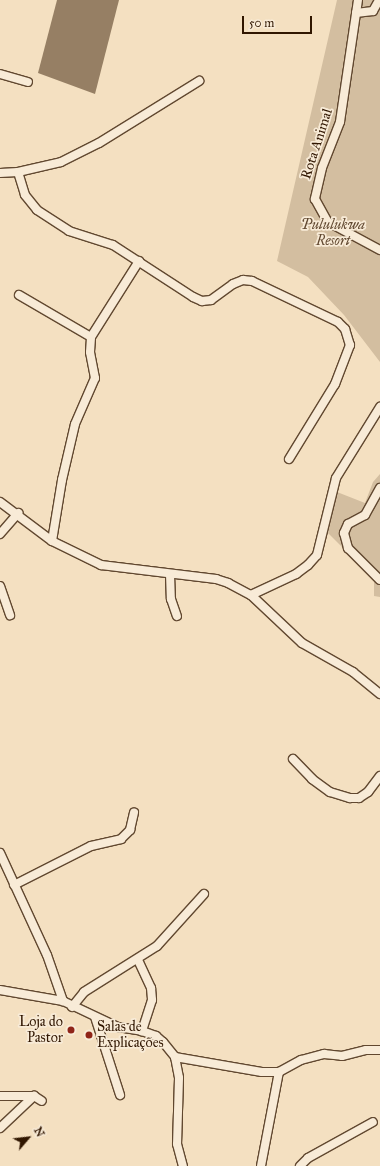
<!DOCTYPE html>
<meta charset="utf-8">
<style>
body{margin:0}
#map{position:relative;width:380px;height:1166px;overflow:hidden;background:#f4e0c1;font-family:"IM FELL Great Primer",serif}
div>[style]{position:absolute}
.green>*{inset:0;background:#d3bea0}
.building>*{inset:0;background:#967f64}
.roads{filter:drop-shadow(1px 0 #614830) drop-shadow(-1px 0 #614830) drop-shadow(0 1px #614830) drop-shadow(0 -1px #614830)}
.minor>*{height:8px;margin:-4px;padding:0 4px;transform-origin:4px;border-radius:4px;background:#f8ebd7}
.dots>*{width:11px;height:11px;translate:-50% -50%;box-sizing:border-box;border:2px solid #f8ebd7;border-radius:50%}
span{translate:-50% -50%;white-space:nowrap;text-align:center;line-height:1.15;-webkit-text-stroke:3.5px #f8ebd7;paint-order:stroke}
.street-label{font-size:14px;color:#301600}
.park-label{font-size:14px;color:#614830;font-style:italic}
.poi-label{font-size:14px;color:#301600}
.right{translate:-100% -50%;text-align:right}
.left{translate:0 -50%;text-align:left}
.north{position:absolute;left:8px;top:1118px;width:40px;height:40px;-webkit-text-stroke:3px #f8ebd7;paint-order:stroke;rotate:62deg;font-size:11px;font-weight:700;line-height:16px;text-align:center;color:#301600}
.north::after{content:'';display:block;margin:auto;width:14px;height:18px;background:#301600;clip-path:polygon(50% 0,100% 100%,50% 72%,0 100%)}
.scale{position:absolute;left:242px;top:16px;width:70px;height:18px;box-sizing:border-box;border:2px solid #301600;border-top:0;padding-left:5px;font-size:12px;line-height:14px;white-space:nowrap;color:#301600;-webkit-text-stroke:3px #f8ebd7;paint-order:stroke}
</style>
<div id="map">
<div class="green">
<i style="clip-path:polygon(337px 0,380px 0,380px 362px,344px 315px,308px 277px,277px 261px)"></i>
<i style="clip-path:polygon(380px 474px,380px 597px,374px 596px,374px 579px,328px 533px,337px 492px,365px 503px,373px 482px)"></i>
</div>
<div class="building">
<i style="clip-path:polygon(57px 0,119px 0,95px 94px,38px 73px)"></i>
</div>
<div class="roads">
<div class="minor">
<i style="left:358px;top:0;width:123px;rotate:98.4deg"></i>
<i style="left:340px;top:122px;width:49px;rotate:111.4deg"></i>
<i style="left:322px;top:168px;width:32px;rotate:103deg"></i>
<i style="left:315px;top:199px;width:26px;rotate:61deg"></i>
<i style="left:328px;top:222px;width:59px;rotate:28.3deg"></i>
<i style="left:356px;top:13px;width:17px;rotate:-7deg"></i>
<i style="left:373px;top:11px;width:13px;rotate:-61deg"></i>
<i style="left:0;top:74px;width:29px;rotate:16deg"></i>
<i style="left:18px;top:172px;width:24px;rotate:73deg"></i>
<i style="left:25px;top:195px;width:19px;rotate:51deg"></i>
<i style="left:37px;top:210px;width:38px;rotate:33deg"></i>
<i style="left:69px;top:231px;width:46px;rotate:17.7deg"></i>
<i style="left:113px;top:245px;width:95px;rotate:33deg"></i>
<i style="left:193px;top:297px;width:10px;rotate:24deg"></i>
<i style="left:202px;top:301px;width:9px;rotate:-6deg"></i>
<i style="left:211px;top:300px;width:27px;rotate:-36deg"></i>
<i style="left:233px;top:284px;width:11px;rotate:-22deg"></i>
<i style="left:243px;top:280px;width:9px;rotate:6deg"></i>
<i style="left:252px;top:281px;width:95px;rotate:25.5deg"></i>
<i style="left:338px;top:322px;width:10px;rotate:45deg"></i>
<i style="left:345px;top:329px;width:17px;rotate:73deg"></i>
<i style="left:350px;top:345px;width:42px;rotate:111deg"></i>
<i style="left:335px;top:384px;width:88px;rotate:121.5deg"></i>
<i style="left:0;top:173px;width:18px;rotate:-3deg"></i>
<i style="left:18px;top:172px;width:44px;rotate:-13.1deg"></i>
<i style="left:61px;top:162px;width:42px;rotate:-26.6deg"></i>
<i style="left:99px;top:143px;width:118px;rotate:-31.8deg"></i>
<i style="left:19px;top:295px;width:83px;rotate:30.3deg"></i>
<i style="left:380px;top:488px;width:31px;rotate:119deg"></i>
<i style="left:365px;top:515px;width:19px;rotate:152deg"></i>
<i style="left:348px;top:524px;width:10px;rotate:114deg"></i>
<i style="left:344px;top:533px;width:16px;rotate:75deg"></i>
<i style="left:348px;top:548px;width:45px;rotate:45deg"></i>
<i style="left:0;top:502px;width:65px;rotate:36.9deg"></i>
<i style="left:52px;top:541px;width:55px;rotate:26.1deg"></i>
<i style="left:101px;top:565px;width:116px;rotate:6.9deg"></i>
<i style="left:216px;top:579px;width:13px;rotate:18deg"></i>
<i style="left:228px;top:583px;width:26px;rotate:28deg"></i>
<i style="left:251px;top:595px;width:70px;rotate:43.3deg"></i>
<i style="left:302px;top:643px;width:59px;rotate:29.6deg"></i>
<i style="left:353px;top:672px;width:35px;rotate:39deg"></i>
<i style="left:0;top:534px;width:28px;rotate:-49deg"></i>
<i style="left:52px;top:541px;width:62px;rotate:-80.7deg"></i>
<i style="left:62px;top:480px;width:57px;rotate:-76.9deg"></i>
<i style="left:75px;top:424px;width:50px;rotate:-66.5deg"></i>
<i style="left:95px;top:378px;width:26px;rotate:-101deg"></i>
<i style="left:90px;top:352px;width:15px;rotate:-86deg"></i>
<i style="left:91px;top:337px;width:90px;rotate:-57.7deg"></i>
<i style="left:170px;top:574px;width:25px;rotate:88deg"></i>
<i style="left:171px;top:599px;width:18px;rotate:71deg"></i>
<i style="left:0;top:586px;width:31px;rotate:71deg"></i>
<i style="left:251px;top:595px;width:50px;rotate:-25deg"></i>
<i style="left:296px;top:574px;width:15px;rotate:-37deg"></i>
<i style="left:308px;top:565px;width:13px;rotate:-48deg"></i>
<i style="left:317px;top:555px;width:79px;rotate:-76.1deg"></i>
<i style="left:336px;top:478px;width:84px;rotate:-58.2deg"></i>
<i style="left:293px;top:759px;width:28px;rotate:46deg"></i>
<i style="left:312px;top:779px;width:22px;rotate:36deg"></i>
<i style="left:330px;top:792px;width:21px;rotate:17deg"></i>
<i style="left:350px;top:798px;width:9px"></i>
<i style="left:359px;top:798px;width:11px;rotate:-34deg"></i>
<i style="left:368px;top:792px;width:20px;rotate:-53deg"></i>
<i style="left:0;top:853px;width:112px;rotate:65.3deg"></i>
<i style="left:47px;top:955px;width:49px;rotate:70.8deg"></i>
<i style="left:14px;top:885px;width:86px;rotate:-26.9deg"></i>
<i style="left:91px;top:846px;width:31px;rotate:-13deg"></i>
<i style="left:121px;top:839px;width:13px;rotate:-45deg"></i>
<i style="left:130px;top:830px;width:18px;rotate:-77deg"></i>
<i style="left:138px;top:960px;width:31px;rotate:65deg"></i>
<i style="left:151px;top:988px;width:12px;rotate:85deg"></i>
<i style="left:152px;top:1000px;width:33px;rotate:108deg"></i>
<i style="left:0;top:990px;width:64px;rotate:9.9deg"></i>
<i style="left:63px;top:1001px;width:61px;rotate:25.3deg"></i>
<i style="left:118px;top:1027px;width:24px;rotate:9deg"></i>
<i style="left:142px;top:1031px;width:15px;rotate:20deg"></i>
<i style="left:156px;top:1036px;width:9px;rotate:41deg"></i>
<i style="left:163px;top:1042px;width:19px;rotate:51deg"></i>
<i style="left:175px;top:1057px;width:21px;rotate:79deg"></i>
<i style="left:179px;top:1078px;width:66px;rotate:91.7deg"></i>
<i style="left:177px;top:1144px;width:23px;rotate:75deg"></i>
<i style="left:72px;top:1007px;width:19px;rotate:-51deg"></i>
<i style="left:84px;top:992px;width:86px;rotate:-32.2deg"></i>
<i style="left:157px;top:946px;width:70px;rotate:-47.9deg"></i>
<i style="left:95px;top:1017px;width:82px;rotate:72.2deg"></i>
<i style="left:175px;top:1057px;width:88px;rotate:9.8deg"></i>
<i style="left:262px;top:1072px;width:17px"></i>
<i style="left:279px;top:1072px;width:25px;rotate:-29deg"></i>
<i style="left:301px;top:1060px;width:24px;rotate:-15deg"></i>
<i style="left:324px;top:1054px;width:18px;rotate:6deg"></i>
<i style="left:342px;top:1056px;width:25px;rotate:-14deg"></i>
<i style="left:366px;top:1050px;width:14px"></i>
<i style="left:0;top:1096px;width:34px"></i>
<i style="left:34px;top:1096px;width:9px;rotate:32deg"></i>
<i style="left:0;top:1128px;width:47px;rotate:-43.3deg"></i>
<i style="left:261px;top:1166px;width:96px;rotate:-79.2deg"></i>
<i style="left:300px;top:1166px;width:11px;rotate:-45deg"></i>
<i style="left:308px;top:1158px;width:74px;rotate:-29deg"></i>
</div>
</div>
<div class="dots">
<i style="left:71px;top:1030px;background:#8f2418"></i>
<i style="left:89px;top:1035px;background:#8f2418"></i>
</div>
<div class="street-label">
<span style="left:317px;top:144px;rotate:-72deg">Rota Animal</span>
</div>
<div class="park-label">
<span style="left:333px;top:233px">Pululukwa<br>Resort</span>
</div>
<div class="poi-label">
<span class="right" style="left:63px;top:1030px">Loja do<br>Pastor</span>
<span class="left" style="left:97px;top:1035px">Salas de<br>Explicações</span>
</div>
<div class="north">N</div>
<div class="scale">50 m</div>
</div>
